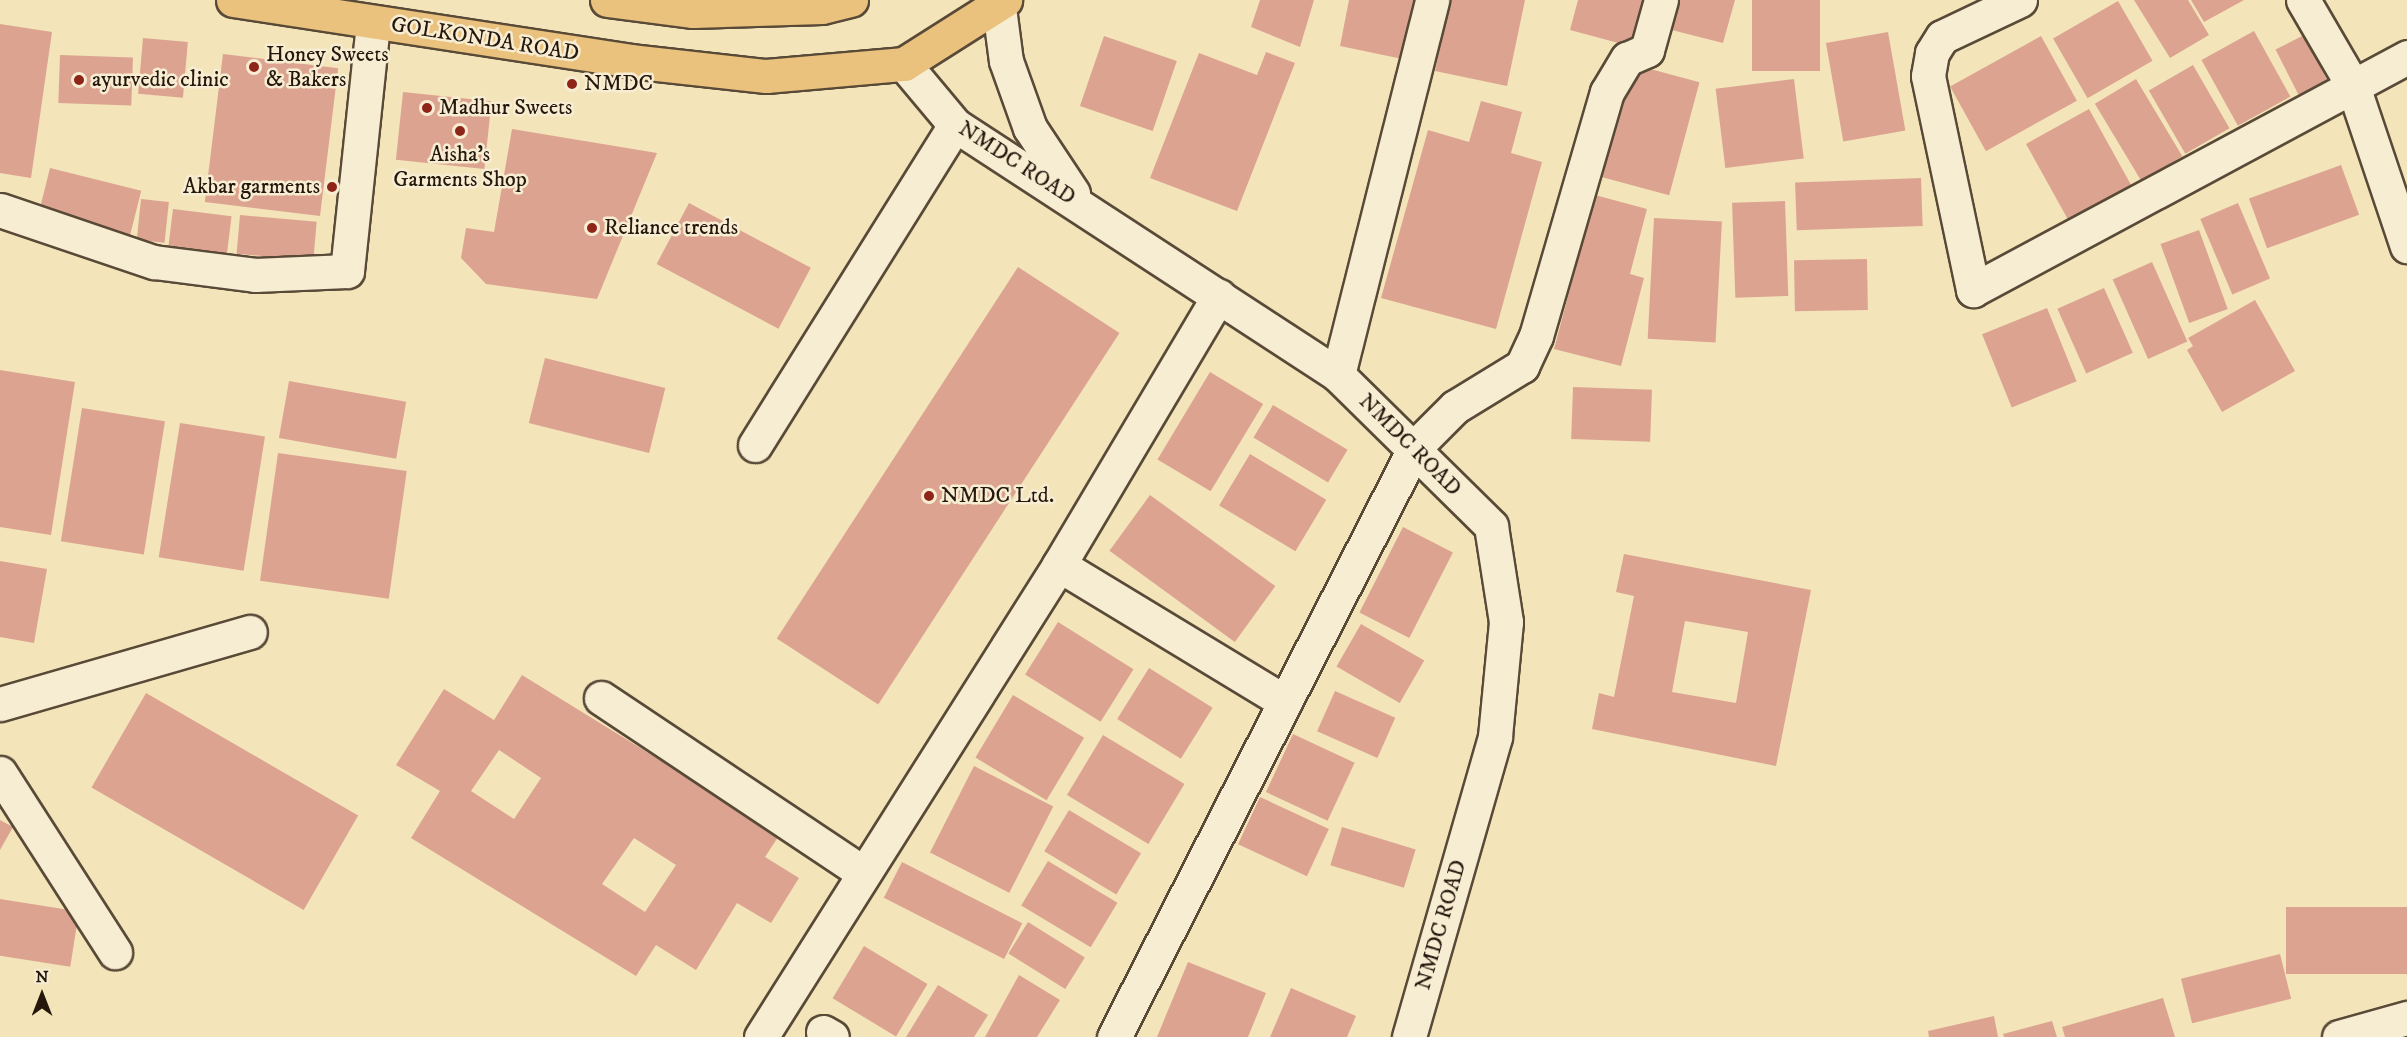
<!DOCTYPE html>
<style>
body{margin:0}
#map{position:relative;width:2407px;height:1037px;overflow:hidden;background:#f3e4ba;font-family:"IM FELL DW Pica",serif}
div>[style]{position:absolute}
.building>*{inset:0;background:#dca490;transform-origin:0 0}
.roads{filter:drop-shadow(2px 0 #594a38) drop-shadow(-2px 0 #594a38) drop-shadow(0 2px #594a38) drop-shadow(0 -2px #594a38)}
.minor>*{height:33px;margin:-16.5px;padding:0 16.5px;transform-origin:16.5px;border-radius:16.5px;background:#f7edd2}
.highway>*{height:33px;margin:-16.5px;padding:0 16.5px;transform-origin:16.5px;border-radius:16.5px;background:#eac27d}
.dots>*{width:16px;height:16px;translate:-50% -50%;box-sizing:border-box;border:3px solid #f7edd2;border-radius:50%}
span{translate:-50% -50%;white-space:nowrap;text-align:center;line-height:1.15;-webkit-text-stroke:5px #f7edd2;paint-order:stroke}
.street-label{font-size:22px;color:#26170c}
.poi-label{font-size:22px;color:#26170c}
.left{translate:0 -50%;text-align:left}
.right{translate:-100% -50%;text-align:right}
.north{position:absolute;left:12px;top:965px;width:60px;height:60px;-webkit-text-stroke:4px #f7edd2;paint-order:stroke;rotate:0deg;font-size:16px;font-weight:700;line-height:24px;text-align:center;color:#26170c}
.north::after{content:'';display:block;margin:auto;width:21px;height:27px;background:#26170c;clip-path:polygon(50% 0,100% 100%,50% 72%,0 100%)}
</style>
<div id="map">
<div class="building">
<i style="clip-path:polygon(1260px 0,1314px 0,1300px 47px,1251px 27px)"></i>
<i style="clip-path:polygon(1349px 0,1424px 0,1412px 61px,1340px 46px)"></i>
<i style="clip-path:polygon(1450px 0,1525px 0,1507px 86px,1435px 71px)"></i>
<i style="clip-path:polygon(1578px 0,1649px 0,1637px 48px,1570px 30px)"></i>
<i style="clip-path:polygon(1667px 0,1735px 0,1723px 43px,1660px 27px)"></i>
<i style="left:1752px;top:0;width:68px;height:71px"></i>
<i style="clip-path:polygon(2134px 0,2188px 0,2209px 35px,2170px 58px)"></i>
<i style="clip-path:polygon(2191px 0,2244px 0,2204px 22px)"></i>
<i style="left:2118px;top:1px;width:69px;height:75px;rotate:60deg"></i>
<i style="clip-path:polygon(0 24px,52px 32px,31px 178px,0 173px)"></i>
<i style="left:2254px;top:31px;width:75px;height:60px;rotate:61deg"></i>
<i style="left:1888px;top:32px;width:100px;height:63px;rotate:80deg"></i>
<i style="left:2304px;top:35px;width:54px;height:32px;rotate:63deg"></i>
<i style="left:1104px;top:36px;width:77px;height:74px;rotate:19deg"></i>
<i style="left:2041px;top:36px;width:74px;height:104px;rotate:61deg"></i>
<i style="left:143px;top:38px;width:45px;height:56px;rotate:5deg"></i>
<i style="clip-path:polygon(1266px 52px,1295px 63px,1237px 211px,1150px 178px,1199px 53px,1257px 75px)"></i>
<i style="left:223px;top:54px;width:116px;height:149px;rotate:7deg"></i>
<i style="left:60px;top:55px;width:73px;height:48px;rotate:2deg"></i>
<i style="left:1628px;top:63px;width:74px;height:117px;rotate:15deg"></i>
<i style="left:2193px;top:65px;width:73px;height:51px;rotate:60deg"></i>
<i style="left:1794px;top:79px;width:80px;height:79px;rotate:83deg"></i>
<i style="left:2136px;top:79px;width:90px;height:48px;rotate:59deg"></i>
<i style="left:403px;top:92px;width:89px;height:68px;rotate:6deg"></i>
<i style="clip-path:polygon(1481px 101px,1522px 112px,1511px 153px,1542px 162px,1496px 329px,1381px 298px,1428px 130px,1469px 142px)"></i>
<i style="left:2089px;top:109px;width:96px;height:72px;rotate:61deg"></i>
<i style="clip-path:polygon(512px 129px,657px 153px,597px 299px,486px 284px,461px 258px,466px 228px,494px 232px)"></i>
<i style="left:2341px;top:165px;width:53px;height:98px;rotate:70deg"></i>
<i style="left:50px;top:168px;width:94px;height:47px;rotate:14deg"></i>
<i style="left:1921px;top:178px;width:48px;height:126px;rotate:88deg"></i>
<i style="clip-path:polygon(1595px 195px,1647px 209px,1630px 274px,1644px 278px,1621px 366px,1554px 349px)"></i>
<i style="left:141px;top:199px;width:28px;height:41px;rotate:6deg"></i>
<i style="left:1785px;top:201px;width:95px;height:53px;rotate:88deg"></i>
<i style="left:689px;top:203px;width:138px;height:69px;rotate:28deg"></i>
<i style="left:2238px;top:203px;width:82px;height:41px;rotate:67deg"></i>
<i style="left:173px;top:209px;width:59px;height:45px;rotate:7deg"></i>
<i style="left:240px;top:215px;width:77px;height:39px;rotate:5deg"></i>
<i style="left:1654px;top:218px;width:68px;height:121px;rotate:3deg"></i>
<i style="left:2199px;top:230px;width:84px;height:41px;rotate:70deg"></i>
<i style="left:1867px;top:259px;width:51px;height:73px;rotate:89deg"></i>
<i style="left:2152px;top:262px;width:87px;height:43px;rotate:66deg"></i>
<i style="left:1018px;top:267px;width:121px;height:443px;rotate:33deg"></i>
<i style="left:2104px;top:288px;width:71px;height:51px;rotate:66deg"></i>
<i style="clip-path:polygon(2255px 300px,2295px 371px,2222px 412px,2187px 350px,2193px 346px,2188px 338px)"></i>
<i style="left:2047px;top:308px;width:79px;height:70px;rotate:68deg"></i>
<i style="left:545px;top:358px;width:124px;height:67px;rotate:14deg"></i>
<i style="clip-path:polygon(0 370px,75px 382px,51px 535px,0 527px)"></i>
<i style="left:1210px;top:372px;width:62px;height:102px;rotate:31deg"></i>
<i style="left:289px;top:381px;width:119px;height:58px;rotate:10deg"></i>
<i style="left:1573px;top:387px;width:79px;height:52px;rotate:2deg"></i>
<i style="left:1273px;top:405px;width:87px;height:38px;rotate:31deg"></i>
<i style="left:82px;top:408px;width:84px;height:135px;rotate:9deg"></i>
<i style="left:180px;top:423px;width:86px;height:136px;rotate:9deg"></i>
<i style="left:278px;top:453px;width:130px;height:129px;rotate:8deg"></i>
<i style="left:1250px;top:454px;width:89px;height:60px;rotate:31deg"></i>
<i style="left:1150px;top:495px;width:155px;height:69px;rotate:36deg"></i>
<i style="left:1403px;top:527px;width:56px;height:96px;rotate:27deg"></i>
<i style="clip-path:polygon(evenodd,1624px 554px,1811px 590px,1776px 766px,1592px 729px,1599px 693px,1614px 697px,1634px 596px,1616px 592px,1624px 554px,1685px 621px,1748px 632px,1736px 703px,1672px 692px,1685px 621px)"></i>
<i style="clip-path:polygon(0 561px,47px 569px,34px 643px,0 637px)"></i>
<i style="left:1058px;top:622px;width:89px;height:62px;rotate:32deg"></i>
<i style="left:1361px;top:624px;width:73px;height:49px;rotate:30deg"></i>
<i style="left:1149px;top:668px;width:75px;height:60px;rotate:32deg"></i>
<i style="clip-path:polygon(evenodd,522px 675px,780px 834px,765px 857px,799px 878px,771px 923px,737px 903px,696px 970px,656px 945px,636px 976px,411px 838px,440px 791px,396px 765px,444px 689px,494px 720px,522px 675px,499px 750px,541px 778px,514px 819px,471px 791px,499px 750px,522px 675px,634px 838px,676px 865px,645px 912px,602px 884px,634px 838px)"></i>
<i style="left:1335px;top:691px;width:66px;height:44px;rotate:24deg"></i>
<i style="left:146px;top:693px;width:245px;height:109px;rotate:30deg"></i>
<i style="left:1013px;top:695px;width:83px;height:73px;rotate:31deg"></i>
<i style="left:1293px;top:734px;width:68px;height:64px;rotate:25deg"></i>
<i style="left:1103px;top:735px;width:95px;height:70px;rotate:31deg"></i>
<i style="left:974px;top:766px;width:89px;height:97px;rotate:27deg"></i>
<i style="left:1260px;top:797px;width:76px;height:52px;rotate:25deg"></i>
<i style="left:1069px;top:810px;width:84px;height:48px;rotate:31deg"></i>
<i style="clip-path:polygon(0 820px,13px 827px,0 850px)"></i>
<i style="left:1342px;top:827px;width:77px;height:40px;rotate:17deg"></i>
<i style="left:1048px;top:861px;width:81px;height:52px;rotate:31deg"></i>
<i style="left:902px;top:862px;width:135px;height:40px;rotate:27deg"></i>
<i style="left:0;top:899px;width:80px;height:56px;rotate:9deg"></i>
<i style="left:2407px;top:907px;width:67px;height:121px;rotate:90deg"></i>
<i style="left:1028px;top:922px;width:67px;height:37px;rotate:32deg"></i>
<i style="left:864px;top:946px;width:74px;height:61px;rotate:31deg"></i>
<i style="left:2280px;top:954px;width:46px;height:102px;rotate:76deg"></i>
<i style="clip-path:polygon(1188px 962px,1266px 993px,1248px 1037px,1157px 1037px)"></i>
<i style="clip-path:polygon(1019px 975px,1060px 1000px,1037px 1037px,985px 1037px)"></i>
<i style="clip-path:polygon(938px 985px,988px 1015px,974px 1037px,906px 1037px)"></i>
<i style="clip-path:polygon(1291px 988px,1356px 1016px,1347px 1037px,1270px 1037px)"></i>
<i style="clip-path:polygon(2163px 998px,2175px 1037px,2065px 1037px,2062px 1027px)"></i>
<i style="clip-path:polygon(1994px 1016px,1998px 1037px,1929px 1037px,1928px 1031px)"></i>
<i style="clip-path:polygon(2052px 1021px,2057px 1037px,2004px 1037px,2003px 1034px)"></i>
</div>
<div class="roads">
<div class="minor">
<i style="left:2020px;top:0;width:86px;rotate:154.6deg"></i>
<i style="left:1942px;top:37px;width:19px;rotate:122deg"></i>
<i style="left:1932px;top:53px;width:23px;rotate:100deg"></i>
<i style="left:1928px;top:76px;width:219px;rotate:78.1deg"></i>
<i style="left:1973px;top:290px;width:493px;rotate:-28.2deg"></i>
<i style="left:2303px;top:0;width:99px;rotate:59.8deg"></i>
<i style="left:2353px;top:86px;width:169px;rotate:71.4deg"></i>
<i style="left:999px;top:8px;width:53px;rotate:82.5deg"></i>
<i style="left:1006px;top:61px;width:71px;rotate:70.3deg"></i>
<i style="left:1030px;top:128px;width:78px;rotate:56.5deg"></i>
<i style="left:904px;top:64px;width:80px;rotate:50.1deg"></i>
<i style="left:955px;top:125px;width:457px;rotate:33.1deg"></i>
<i style="left:1338px;top:375px;width:215px;rotate:44.6deg"></i>
<i style="left:1491px;top:526px;width:97px;rotate:81.1deg"></i>
<i style="left:1506px;top:622px;width:116px;rotate:95.5deg"></i>
<i style="left:1495px;top:737px;width:312px;rotate:106deg"></i>
<i style="left:0;top:210px;width:163px;rotate:18.7deg"></i>
<i style="left:154px;top:262px;width:102px;rotate:7.3deg"></i>
<i style="left:255px;top:275px;width:92px;rotate:-2.5deg"></i>
<i style="left:347px;top:271px;width:250px;rotate:-84deg"></i>
<i style="left:1338px;top:375px;width:387px;rotate:-75.9deg"></i>
<i style="left:755px;top:445px;width:377px;rotate:-58deg"></i>
<i style="left:1059px;top:565px;width:264px;rotate:31.2deg"></i>
<i style="left:601px;top:698px;width:314px;rotate:33.7deg"></i>
<i style="left:0;top:704px;width:260px;rotate:-16.1deg"></i>
<i style="left:0;top:773px;width:213px;rotate:57.3deg"></i>
<i style="left:823px;top:1032px;width:10px;rotate:29deg"></i>
<i style="left:761px;top:1037px;width:558px;rotate:-57.73deg"></i>
<i style="left:1059px;top:565px;width:313px;rotate:-59.3deg"></i>
<i style="left:1114px;top:1037px;width:662px;rotate:-62.97deg"></i>
<i style="left:1415px;top:447px;width:57px;rotate:-45deg"></i>
<i style="left:1455px;top:407px;width:79px;rotate:-31.5deg"></i>
<i style="left:1522px;top:366px;width:33px;rotate:-65deg"></i>
<i style="left:1536px;top:336px;width:254px;rotate:-73.8deg"></i>
<i style="left:1607px;top:92px;width:39px;rotate:-59deg"></i>
<i style="left:1627px;top:59px;width:22px;rotate:-24deg"></i>
<i style="left:1647px;top:50px;width:52px;rotate:-74.4deg"></i>
<i style="left:2339px;top:1037px;width:71px;rotate:-15.6deg"></i>
</div>
<div class="highway">
<i style="left:233px;top:0;width:402px;rotate:8.7deg"></i>
<i style="left:630px;top:61px;width:137px;rotate:6.3deg"></i>
<i style="left:766px;top:76px;width:139px;rotate:-5deg"></i>
<i style="left:904px;top:64px;width:120px;rotate:-32.4deg"></i>
<i style="left:607px;top:0;width:87px;rotate:7.3deg"></i>
<i style="left:693px;top:11px;width:129px;rotate:-1.8deg"></i>
<i style="left:822px;top:7px;width:30px;rotate:-14deg"></i>
</div>
</div>
<div class="dots">
<i style="left:254px;top:67px;background:#8f2418"></i>
<i style="left:79px;top:80px;background:#8f2418"></i>
<i style="left:572px;top:84px;background:#8f2418"></i>
<i style="left:427px;top:108px;background:#8f2418"></i>
<i style="left:460px;top:131px;background:#8f2418"></i>
<i style="left:332px;top:187px;background:#8f2418"></i>
<i style="left:592px;top:228px;background:#8f2418"></i>
<i style="left:929px;top:496px;background:#8f2418"></i>
</div>
<div class="street-label">
<span style="left:485px;top:39px;rotate:9deg">GOLKONDA ROAD</span>
<span style="left:1017px;top:163px;rotate:33deg">NMDC ROAD</span>
<span style="left:1410px;top:445px;rotate:45deg">NMDC ROAD</span>
<span style="left:1441px;top:925px;rotate:-74deg">NMDC ROAD</span>
</div>
<div class="poi-label">
<span class="left" style="left:266px;top:67px">Honey Sweets<br>&amp; Bakers</span>
<span class="left" style="left:92px;top:80px">ayurvedic clinic</span>
<span class="left" style="left:584px;top:84px">NMDC</span>
<span class="left" style="left:439px;top:108px">Madhur Sweets</span>
<span style="left:460px;top:167px">Aisha's<br>Garments Shop</span>
<span class="right" style="left:320px;top:187px">Akbar garments</span>
<span class="left" style="left:604px;top:228px">Reliance trends</span>
<span class="left" style="left:941px;top:496px">NMDC Ltd.</span>
</div>
<div class="north">N</div>
</div>
